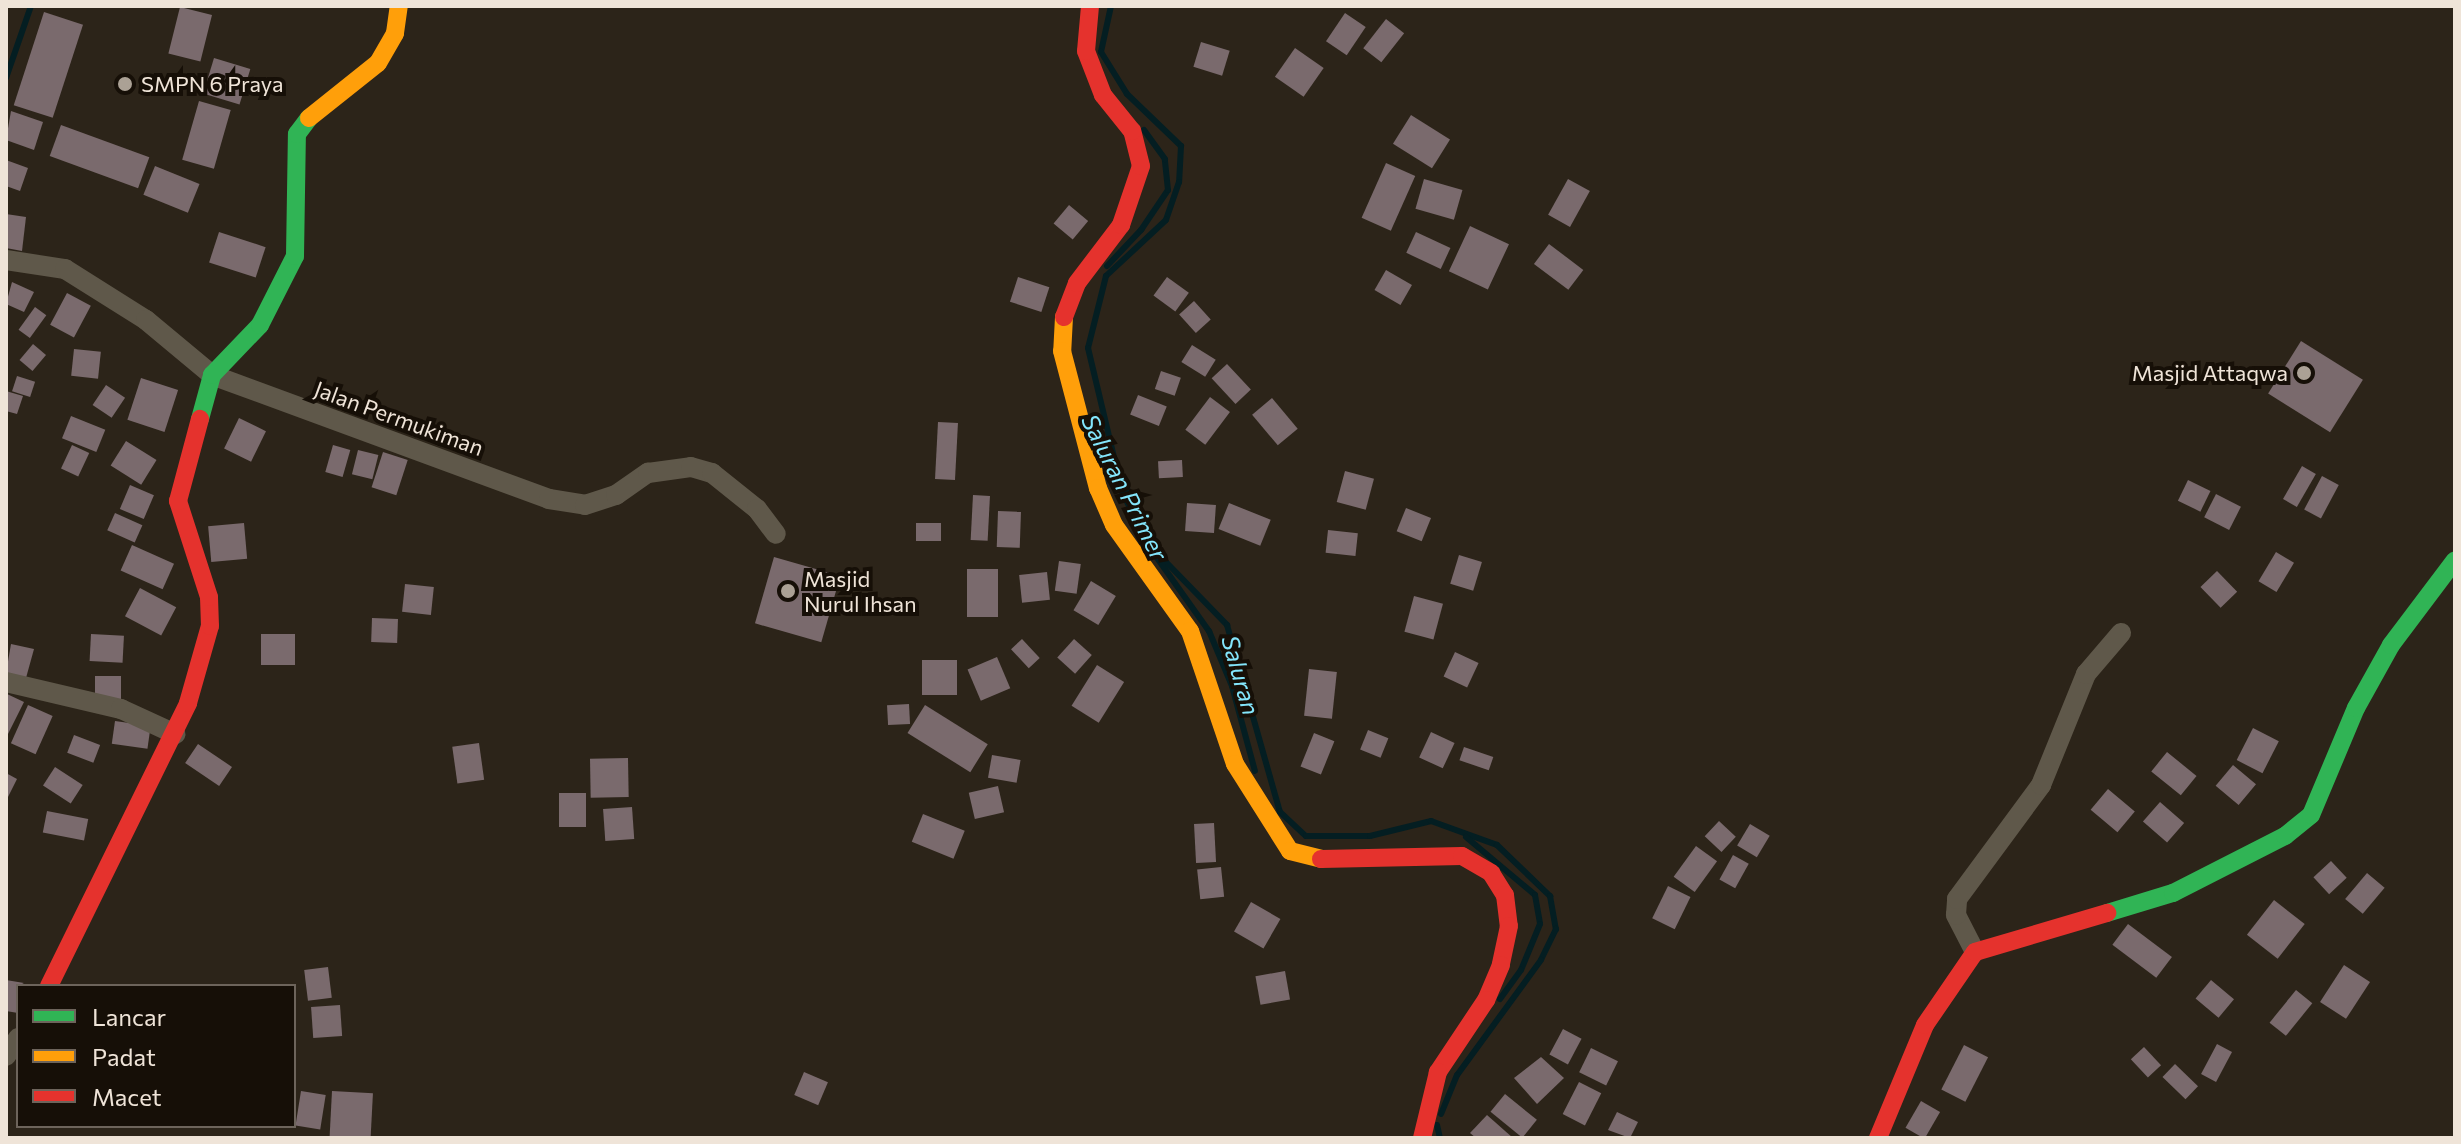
<!DOCTYPE html>
<style>
body{margin:0}
#map{position:relative;width:2461px;height:1144px;overflow:hidden;background:#2c2419;font-family:Commissioner,sans-serif}
div>[style]{position:absolute}
.stream>*{height:6px;margin:-3px;padding:0 3px;transform-origin:3px;border-radius:3px;background:#041e22}
.building>*{inset:0;background:#7a6a6d;transform-origin:0 0}
.street>*{height:20px;margin:-10px;padding:0 10px;transform-origin:10px;border-radius:10px;background:#5f584a}
.fast>*{height:18px;margin:-9px;padding:0 9px;transform-origin:9px;border-radius:9px;background:#30b455}
.slow>*{height:18px;margin:-9px;padding:0 9px;transform-origin:9px;border-radius:9px;background:#ff9f0a}
.jam>*{height:18px;margin:-9px;padding:0 9px;transform-origin:9px;border-radius:9px;background:#e5322d}
.dots>*{width:22px;height:22px;translate:-50% -50%;box-sizing:border-box;border:4px solid #160f07;border-radius:50%}
span{translate:-50% -50%;white-space:nowrap;text-align:center;line-height:1.15;-webkit-text-stroke:8px #160f07;paint-order:stroke}
.poi-label{font-size:22px;color:#efe4d8}
.left{translate:0 -50%;text-align:left}
.right{translate:-100% -50%;text-align:right}
.street-label{font-size:22px;color:#efe4d8}
.water-label{font-size:24px;color:#84e6fc;font-style:italic}
.frame{position:absolute;inset:0;border:8px solid #efe4d8;pointer-events:none}
.legend{position:absolute;left:16px;top:984px;width:280px;height:144px;box-sizing:border-box;background:#160f07;border:2px solid #6d645b;margin:0;padding:10px 14px;list-style:none;font-size:24px;color:#efe4d8}
.legend li{display:flex;align-items:center;gap:16px;height:40px}
.legend b{width:40px;border:2px solid #6d645b}
</style>
<div id="map">
<div class="stream">
<i style="left:1111px;top:6px;width:47px;rotate:102.3deg"></i>
<i style="left:1101px;top:52px;width:49px;rotate:58.2deg"></i>
<i style="left:1127px;top:94px;width:75px;rotate:43.9deg"></i>
<i style="left:1181px;top:146px;width:36px;rotate:93deg"></i>
<i style="left:1179px;top:182px;width:40px;rotate:108.9deg"></i>
<i style="left:1166px;top:220px;width:82px;rotate:137deg"></i>
<i style="left:1106px;top:276px;width:74px;rotate:104deg"></i>
<i style="left:1088px;top:348px;width:125px;rotate:76.6deg"></i>
<i style="left:1117px;top:470px;width:104px;rotate:62deg"></i>
<i style="left:1166px;top:562px;width:88px;rotate:45.9deg"></i>
<i style="left:1227px;top:625px;width:194px;rotate:74.2deg"></i>
<i style="left:1280px;top:812px;width:35px;rotate:43deg"></i>
<i style="left:1306px;top:836px;width:64px"></i>
<i style="left:1370px;top:836px;width:63px;rotate:-13.8deg"></i>
<i style="left:1431px;top:821px;width:70px;rotate:20deg"></i>
<i style="left:1497px;top:845px;width:74px;rotate:43.9deg"></i>
<i style="left:1550px;top:896px;width:34px;rotate:80deg"></i>
<i style="left:1556px;top:929px;width:34px;rotate:116deg"></i>
<i style="left:1541px;top:960px;width:142px;rotate:126.1deg"></i>
<i style="left:1457px;top:1075px;width:42px;rotate:112.3deg"></i>
<i style="left:6px;top:78px;width:76px;rotate:-70.9deg"></i>
<i style="left:1107px;top:266px;width:50px;rotate:-46.6deg"></i>
<i style="left:1141px;top:230px;width:48px;rotate:-56deg"></i>
<i style="left:1168px;top:190px;width:31px;rotate:-96deg"></i>
<i style="left:1165px;top:159px;width:36px;rotate:-126deg"></i>
<i style="left:1102px;top:452px;width:107px;rotate:63.4deg"></i>
<i style="left:1150px;top:548px;width:102px;rotate:54.6deg"></i>
<i style="left:1209px;top:631px;width:60px;rotate:67.3deg"></i>
<i style="left:1232px;top:686px;width:88px;rotate:74.9deg"></i>
<i style="left:1466px;top:837px;width:90px;rotate:40deg"></i>
<i style="left:1535px;top:895px;width:29px;rotate:80deg"></i>
<i style="left:1540px;top:924px;width:50px;rotate:112.4deg"></i>
<i style="left:1521px;top:970px;width:36px;rotate:126deg"></i>
<i style="left:1437px;top:1125px;width:13px;rotate:77deg"></i>
</div>
<div class="building">
<i style="left:180px;top:7px;width:33px;height:48px;rotate:14deg"></i>
<i style="left:44px;top:12px;width:41px;height:98px;rotate:18deg"></i>
<i style="left:1345px;top:13px;width:25px;height:34px;rotate:34deg"></i>
<i style="left:1386px;top:19px;width:23px;height:37px;rotate:38deg"></i>
<i style="left:1201px;top:42px;width:30px;height:26px;rotate:17deg"></i>
<i style="left:1295px;top:48px;width:35px;height:35px;rotate:35deg"></i>
<i style="left:214px;top:58px;width:38px;height:37px;rotate:17deg"></i>
<i style="left:199px;top:101px;width:33px;height:61px;rotate:16deg"></i>
<i style="clip-path:polygon(11px 111px,43px 122px,34px 150px,6px 140px)"></i>
<i style="left:1411px;top:115px;width:46px;height:34px;rotate:32deg"></i>
<i style="left:61px;top:125px;width:94px;height:33px;rotate:20deg"></i>
<i style="clip-path:polygon(6px 160px,28px 168px,20px 191px,6px 186px)"></i>
<i style="left:1386px;top:163px;width:32px;height:60px;rotate:24deg"></i>
<i style="left:155px;top:166px;width:48px;height:31px;rotate:22deg"></i>
<i style="left:1424px;top:179px;width:40px;height:31px;rotate:16deg"></i>
<i style="left:1568px;top:179px;width:25px;height:41px;rotate:29deg"></i>
<i style="left:1069px;top:205px;width:25px;height:24px;rotate:40deg"></i>
<i style="clip-path:polygon(6px 214px,26px 217px,22px 251px,6px 248px)"></i>
<i style="left:1470px;top:226px;width:43px;height:50px;rotate:25deg"></i>
<i style="left:219px;top:232px;width:49px;height:32px;rotate:18deg"></i>
<i style="left:1416px;top:232px;width:38px;height:23px;rotate:25deg"></i>
<i style="left:1549px;top:244px;width:43px;height:25px;rotate:37deg"></i>
<i style="left:1386px;top:270px;width:30px;height:23px;rotate:30deg"></i>
<i style="left:1018px;top:277px;width:33px;height:26px;rotate:18deg"></i>
<i style="left:1167px;top:277px;width:27px;height:23px;rotate:36deg"></i>
<i style="clip-path:polygon(12px 282px,34px 292px,24px 312px,6px 304px)"></i>
<i style="left:67px;top:293px;width:27px;height:36px;rotate:28deg"></i>
<i style="left:1194px;top:301px;width:25px;height:20px;rotate:48deg"></i>
<i style="left:35px;top:307px;width:14px;height:28px;rotate:36deg"></i>
<i style="left:2301px;top:341px;width:73px;height:62px;rotate:32deg"></i>
<i style="left:33px;top:344px;width:17px;height:21px;rotate:40deg"></i>
<i style="left:1192px;top:345px;width:28px;height:20px;rotate:32deg"></i>
<i style="left:74px;top:349px;width:27px;height:27px;rotate:6deg"></i>
<i style="left:1227px;top:364px;width:35px;height:21px;rotate:47deg"></i>
<i style="left:1161px;top:371px;width:21px;height:19px;rotate:19deg"></i>
<i style="left:17px;top:376px;width:19px;height:16px;rotate:18deg"></i>
<i style="left:141px;top:378px;width:39px;height:44px;rotate:18deg"></i>
<i style="left:106px;top:385px;width:23px;height:24px;rotate:34deg"></i>
<i style="clip-path:polygon(6px 391px,23px 396px,17px 414px,6px 411px)"></i>
<i style="left:1138px;top:395px;width:31px;height:21px;rotate:22deg"></i>
<i style="left:1210px;top:397px;width:25px;height:41px;rotate:37deg"></i>
<i style="left:1272px;top:398px;width:40px;height:26px;rotate:50deg"></i>
<i style="left:71px;top:416px;width:37px;height:24px;rotate:22deg"></i>
<i style="left:239px;top:418px;width:30px;height:34px;rotate:26deg"></i>
<i style="left:938px;top:422px;width:20px;height:57px;rotate:3deg"></i>
<i style="left:126px;top:441px;width:36px;height:29px;rotate:32deg"></i>
<i style="left:72px;top:445px;width:19px;height:26px;rotate:25deg"></i>
<i style="left:333px;top:445px;width:18px;height:28px;rotate:16deg"></i>
<i style="left:358px;top:450px;width:21px;height:25px;rotate:14deg"></i>
<i style="left:383px;top:452px;width:26px;height:37px;rotate:18deg"></i>
<i style="left:1182px;top:460px;width:17px;height:24px;rotate:87deg"></i>
<i style="left:2302px;top:466px;width:16px;height:38px;rotate:30deg"></i>
<i style="left:1345px;top:471px;width:30px;height:32px;rotate:15deg"></i>
<i style="left:2322px;top:476px;width:19px;height:38px;rotate:28deg"></i>
<i style="left:2188px;top:480px;width:25px;height:23px;rotate:26deg"></i>
<i style="left:130px;top:485px;width:26px;height:26px;rotate:23deg"></i>
<i style="left:2216px;top:494px;width:28px;height:26px;rotate:27deg"></i>
<i style="left:973px;top:495px;width:17px;height:45px;rotate:3deg"></i>
<i style="left:1187px;top:503px;width:29px;height:28px;rotate:4deg"></i>
<i style="left:1229px;top:503px;width:45px;height:28px;rotate:22deg"></i>
<i style="left:1406px;top:508px;width:27px;height:25px;rotate:22deg"></i>
<i style="left:998px;top:511px;width:23px;height:36px;rotate:2deg"></i>
<i style="left:115px;top:513px;width:30px;height:19px;rotate:24deg"></i>
<i style="left:244px;top:523px;width:36px;height:36px;rotate:85deg"></i>
<i style="left:916px;top:523px;width:25px;height:18px"></i>
<i style="left:1328px;top:530px;width:30px;height:23px;rotate:6deg"></i>
<i style="left:132px;top:545px;width:46px;height:28px;rotate:24deg"></i>
<i style="left:2276px;top:552px;width:21px;height:34px;rotate:31deg"></i>
<i style="left:1459px;top:555px;width:24px;height:30px;rotate:17deg"></i>
<i style="left:774px;top:557px;width:69px;height:69px;rotate:16deg"></i>
<i style="left:1059px;top:561px;width:22px;height:30px;rotate:8deg"></i>
<i style="left:967px;top:569px;width:31px;height:48px"></i>
<i style="left:2217px;top:571px;width:29px;height:23px;rotate:46deg"></i>
<i style="left:1047px;top:572px;width:28px;height:28px;rotate:84deg"></i>
<i style="left:1091px;top:581px;width:29px;height:34px;rotate:31deg"></i>
<i style="left:405px;top:584px;width:29px;height:28px;rotate:6deg"></i>
<i style="left:140px;top:588px;width:41px;height:32px;rotate:28deg"></i>
<i style="left:1414px;top:596px;width:30px;height:37px;rotate:15deg"></i>
<i style="left:372px;top:618px;width:26px;height:24px;rotate:2deg"></i>
<i style="left:91px;top:634px;width:33px;height:27px;rotate:3deg"></i>
<i style="left:261px;top:634px;width:34px;height:31px"></i>
<i style="left:1022px;top:639px;width:26px;height:15px;rotate:47deg"></i>
<i style="left:1074px;top:639px;width:24px;height:25px;rotate:42deg"></i>
<i style="clip-path:polygon(11px 644px,34px 649px,26px 678px,6px 673px)"></i>
<i style="left:1455px;top:652px;width:26px;height:27px;rotate:25deg"></i>
<i style="left:997px;top:657px;width:34px;height:32px;rotate:67deg"></i>
<i style="left:922px;top:660px;width:35px;height:35px"></i>
<i style="left:1097px;top:665px;width:32px;height:48px;rotate:32deg"></i>
<i style="left:1309px;top:669px;width:28px;height:47px;rotate:6deg"></i>
<i style="left:95px;top:676px;width:26px;height:25px"></i>
<i style="clip-path:polygon(7px 694px,24px 702px,6px 738px,6px 696px)"></i>
<i style="left:909px;top:704px;width:20px;height:22px;rotate:87deg"></i>
<i style="left:28px;top:705px;width:27px;height:42px;rotate:24deg"></i>
<i style="left:925px;top:705px;width:74px;height:33px;rotate:32deg"></i>
<i style="left:115px;top:721px;width:36px;height:23px;rotate:8deg"></i>
<i style="left:2253px;top:728px;width:29px;height:36px;rotate:27deg"></i>
<i style="left:1368px;top:730px;width:22px;height:21px;rotate:22deg"></i>
<i style="left:1431px;top:732px;width:26px;height:28px;rotate:25deg"></i>
<i style="left:1314px;top:733px;width:22px;height:36px;rotate:22deg"></i>
<i style="left:74px;top:735px;width:28px;height:19px;rotate:21deg"></i>
<i style="left:479px;top:743px;width:37px;height:27px;rotate:82deg"></i>
<i style="left:198px;top:744px;width:41px;height:23px;rotate:34deg"></i>
<i style="left:1464px;top:747px;width:31px;height:14px;rotate:19deg"></i>
<i style="left:2167px;top:752px;width:38px;height:25px;rotate:39deg"></i>
<i style="left:992px;top:755px;width:29px;height:23px;rotate:10deg"></i>
<i style="left:628px;top:758px;width:39px;height:38px;rotate:89deg"></i>
<i style="left:2233px;top:765px;width:30px;height:27px;rotate:40deg"></i>
<i style="left:55px;top:767px;width:33px;height:22px;rotate:33deg"></i>
<i style="clip-path:polygon(6px 773px,17px 779px,6px 801px)"></i>
<i style="left:998px;top:786px;width:27px;height:30px;rotate:77deg"></i>
<i style="left:2108px;top:789px;width:35px;height:27px;rotate:40deg"></i>
<i style="left:559px;top:793px;width:27px;height:34px"></i>
<i style="left:2160px;top:802px;width:32px;height:26px;rotate:41deg"></i>
<i style="left:632px;top:807px;width:32px;height:29px;rotate:86deg"></i>
<i style="left:47px;top:811px;width:42px;height:22px;rotate:11deg"></i>
<i style="left:923px;top:814px;width:45px;height:30px;rotate:22deg"></i>
<i style="left:1719px;top:821px;width:23px;height:21px;rotate:43deg"></i>
<i style="left:1214px;top:823px;width:39px;height:20px;rotate:87deg"></i>
<i style="left:1750px;top:824px;width:23px;height:25px;rotate:31deg"></i>
<i style="left:1696px;top:846px;width:26px;height:38px;rotate:36deg"></i>
<i style="left:1733px;top:855px;width:18px;height:28px;rotate:29deg"></i>
<i style="left:2331px;top:861px;width:23px;height:24px;rotate:47deg"></i>
<i style="left:1221px;top:867px;width:30px;height:24px;rotate:84deg"></i>
<i style="left:2367px;top:873px;width:23px;height:34px;rotate:40deg"></i>
<i style="left:1668px;top:886px;width:25px;height:36px;rotate:26deg"></i>
<i style="left:2274px;top:900px;width:39px;height:44px;rotate:38deg"></i>
<i style="left:1251px;top:902px;width:34px;height:34px;rotate:30deg"></i>
<i style="left:2128px;top:924px;width:55px;height:26px;rotate:37deg"></i>
<i style="left:2344px;top:965px;width:31px;height:44px;rotate:33deg"></i>
<i style="left:328px;top:967px;width:31px;height:24px;rotate:83deg"></i>
<i style="left:1285px;top:971px;width:29px;height:30px;rotate:80deg"></i>
<i style="clip-path:polygon(6px 980px,24px 983px,18px 986px,18px 1013px,6px 1011px)"></i>
<i style="left:2211px;top:980px;width:30px;height:24px;rotate:40deg"></i>
<i style="left:2296px;top:990px;width:21px;height:42px;rotate:39deg"></i>
<i style="left:340px;top:1005px;width:31px;height:29px;rotate:86deg"></i>
<i style="left:1563px;top:1029px;width:21px;height:29px;rotate:28deg"></i>
<i style="left:2217px;top:1044px;width:17px;height:34px;rotate:28deg"></i>
<i style="left:1964px;top:1045px;width:27px;height:50px;rotate:27deg"></i>
<i style="left:2144px;top:1047px;width:25px;height:18px;rotate:47deg"></i>
<i style="left:1591px;top:1048px;width:30px;height:27px;rotate:26deg"></i>
<i style="clip-path:polygon(1541px 1057px,1564px 1078px,1537px 1104px,1514px 1078px)"></i>
<i style="left:2175px;top:1064px;width:32px;height:18px;rotate:44deg"></i>
<i style="left:804px;top:1072px;width:26px;height:25px;rotate:23deg"></i>
<i style="left:1579px;top:1082px;width:25px;height:36px;rotate:27deg"></i>
<i style="left:301px;top:1091px;width:25px;height:35px;rotate:9deg"></i>
<i style="left:332px;top:1091px;width:41px;height:46px;rotate:3deg"></i>
<i style="left:1505px;top:1094px;width:41px;height:23px;rotate:39deg"></i>
<i style="left:1921px;top:1101px;width:22px;height:31px;rotate:30deg"></i>
<i style="clip-path:polygon(1617px 1112px,1638px 1122px,1630px 1138px,1608px 1130px)"></i>
<i style="clip-path:polygon(1487px 1115px,1513px 1138px,1476px 1138px,1470px 1133px)"></i>
</div>
<div class="street">
<i style="left:6px;top:260px;width:60px;rotate:8.7deg"></i>
<i style="left:65px;top:269px;width:96px;rotate:32.2deg"></i>
<i style="left:146px;top:320px;width:86px;rotate:39.8deg"></i>
<i style="left:212px;top:375px;width:359px;rotate:20.2deg"></i>
<i style="left:549px;top:499px;width:36px;rotate:9deg"></i>
<i style="left:585px;top:505px;width:33px;rotate:-18deg"></i>
<i style="left:616px;top:495px;width:39px;rotate:-35deg"></i>
<i style="left:648px;top:473px;width:43px;rotate:-7.9deg"></i>
<i style="left:691px;top:467px;width:22px;rotate:16deg"></i>
<i style="left:712px;top:473px;width:58px;rotate:38.7deg"></i>
<i style="left:757px;top:509px;width:31px;rotate:53deg"></i>
<i style="left:6px;top:682px;width:118px;rotate:13.2deg"></i>
<i style="left:121px;top:709px;width:60px;rotate:24.8deg"></i>
<i style="left:1975px;top:952px;width:42px;rotate:-117.2deg"></i>
<i style="left:1956px;top:915px;width:16px;rotate:-86deg"></i>
<i style="left:1957px;top:899px;width:142px;rotate:-53.6deg"></i>
<i style="left:2041px;top:785px;width:120px;rotate:-67.9deg"></i>
<i style="left:2086px;top:674px;width:54px;rotate:-49.5deg"></i>
<i style="left:6px;top:1056px;width:22px;rotate:-56deg"></i>
</div>
<div class="fast">
<i style="left:200px;top:419px;width:46px;rotate:-74.7deg"></i>
<i style="left:212px;top:375px;width:69px;rotate:-46.2deg"></i>
<i style="left:260px;top:325px;width:77px;rotate:-63.1deg"></i>
<i style="left:295px;top:256px;width:122px;rotate:-89.1deg"></i>
<i style="left:297px;top:134px;width:20px;rotate:-53deg"></i>
<i style="left:2107px;top:913px;width:69px;rotate:-16.9deg"></i>
<i style="left:2173px;top:893px;width:126px;rotate:-27deg"></i>
<i style="left:2285px;top:836px;width:33px;rotate:-39deg"></i>
<i style="left:2311px;top:815px;width:116px;rotate:-67.2deg"></i>
<i style="left:2356px;top:708px;width:72px;rotate:-60.9deg"></i>
<i style="left:2391px;top:645px;width:106px;rotate:-53deg"></i>
</div>
<div class="slow">
<i style="left:309px;top:118px;width:88px;rotate:-38.6deg"></i>
<i style="left:378px;top:63px;width:34px;rotate:-60deg"></i>
<i style="left:395px;top:33px;width:27px;rotate:-82deg"></i>
<i style="left:1064px;top:317px;width:34px;rotate:93deg"></i>
<i style="left:1062px;top:351px;width:142px;rotate:75.3deg"></i>
<i style="left:1098px;top:488px;width:40px;rotate:66.6deg"></i>
<i style="left:1114px;top:525px;width:130px;rotate:54.4deg"></i>
<i style="left:1190px;top:631px;width:140px;rotate:71.3deg"></i>
<i style="left:1235px;top:764px;width:103px;rotate:57.7deg"></i>
<i style="left:1290px;top:851px;width:32px;rotate:14deg"></i>
</div>
<div class="jam">
<i style="left:1064px;top:317px;width:36px;rotate:-69deg"></i>
<i style="left:1077px;top:283px;width:73px;rotate:-52.8deg"></i>
<i style="left:1121px;top:225px;width:62px;rotate:-71.3deg"></i>
<i style="left:1141px;top:166px;width:36px;rotate:-104deg"></i>
<i style="left:1132px;top:131px;width:46px;rotate:-128.9deg"></i>
<i style="left:1103px;top:95px;width:47px;rotate:-111.1deg"></i>
<i style="left:1086px;top:51px;width:45px;rotate:-84.9deg"></i>
<i style="left:1321px;top:859px;width:141px;rotate:-1.2deg"></i>
<i style="left:1462px;top:856px;width:34px;rotate:30deg"></i>
<i style="left:1491px;top:873px;width:26px;rotate:58deg"></i>
<i style="left:1505px;top:895px;width:31px;rotate:83deg"></i>
<i style="left:1509px;top:926px;width:40px;rotate:102deg"></i>
<i style="left:1501px;top:965px;width:38px;rotate:113deg"></i>
<i style="left:1486px;top:1000px;width:87px;rotate:123.7deg"></i>
<i style="left:1438px;top:1072px;width:68px;rotate:103.6deg"></i>
<i style="left:49px;top:986px;width:315px;rotate:-63.8deg"></i>
<i style="left:188px;top:703px;width:80px;rotate:-74.1deg"></i>
<i style="left:210px;top:626px;width:29px;rotate:-92deg"></i>
<i style="left:209px;top:597px;width:101px;rotate:-107.9deg"></i>
<i style="left:178px;top:501px;width:85px;rotate:-75deg"></i>
<i style="left:1878px;top:1138px;width:122px;rotate:-67.4deg"></i>
<i style="left:1925px;top:1025px;width:88px;rotate:-55.6deg"></i>
<i style="left:1975px;top:952px;width:138px;rotate:-16.5deg"></i>
</div>
<div class="dots">
<i style="left:125px;top:84px;background:#aba195"></i>
<i style="left:2304px;top:373px;background:#aba195"></i>
<i style="left:788px;top:591px;background:#aba195"></i>
</div>
<div class="poi-label">
<span class="left" style="left:141px;top:84px">SMPN 6 Praya</span>
<span class="right" style="left:2288px;top:373px">Masjid Attaqwa</span>
<span class="left" style="left:804px;top:591px">Masjid<br>Nurul Ihsan</span>
</div>
<div class="street-label">
<span style="left:399px;top:418px;rotate:20deg">Jalan Permukiman</span>
</div>
<div class="water-label">
<span style="left:1125px;top:487px;rotate:63deg">Saluran Primer</span>
<span style="left:1241px;top:675px;rotate:74deg">Saluran</span>
</div>
<div class="frame"></div>
<ul class="legend">
<li><b style="height:10px;background:#30b455"></b>Lancar</li>
<li><b style="height:10px;background:#ff9f0a"></b>Padat</li>
<li><b style="height:10px;background:#e5322d"></b>Macet</li>
</ul>
</div>
